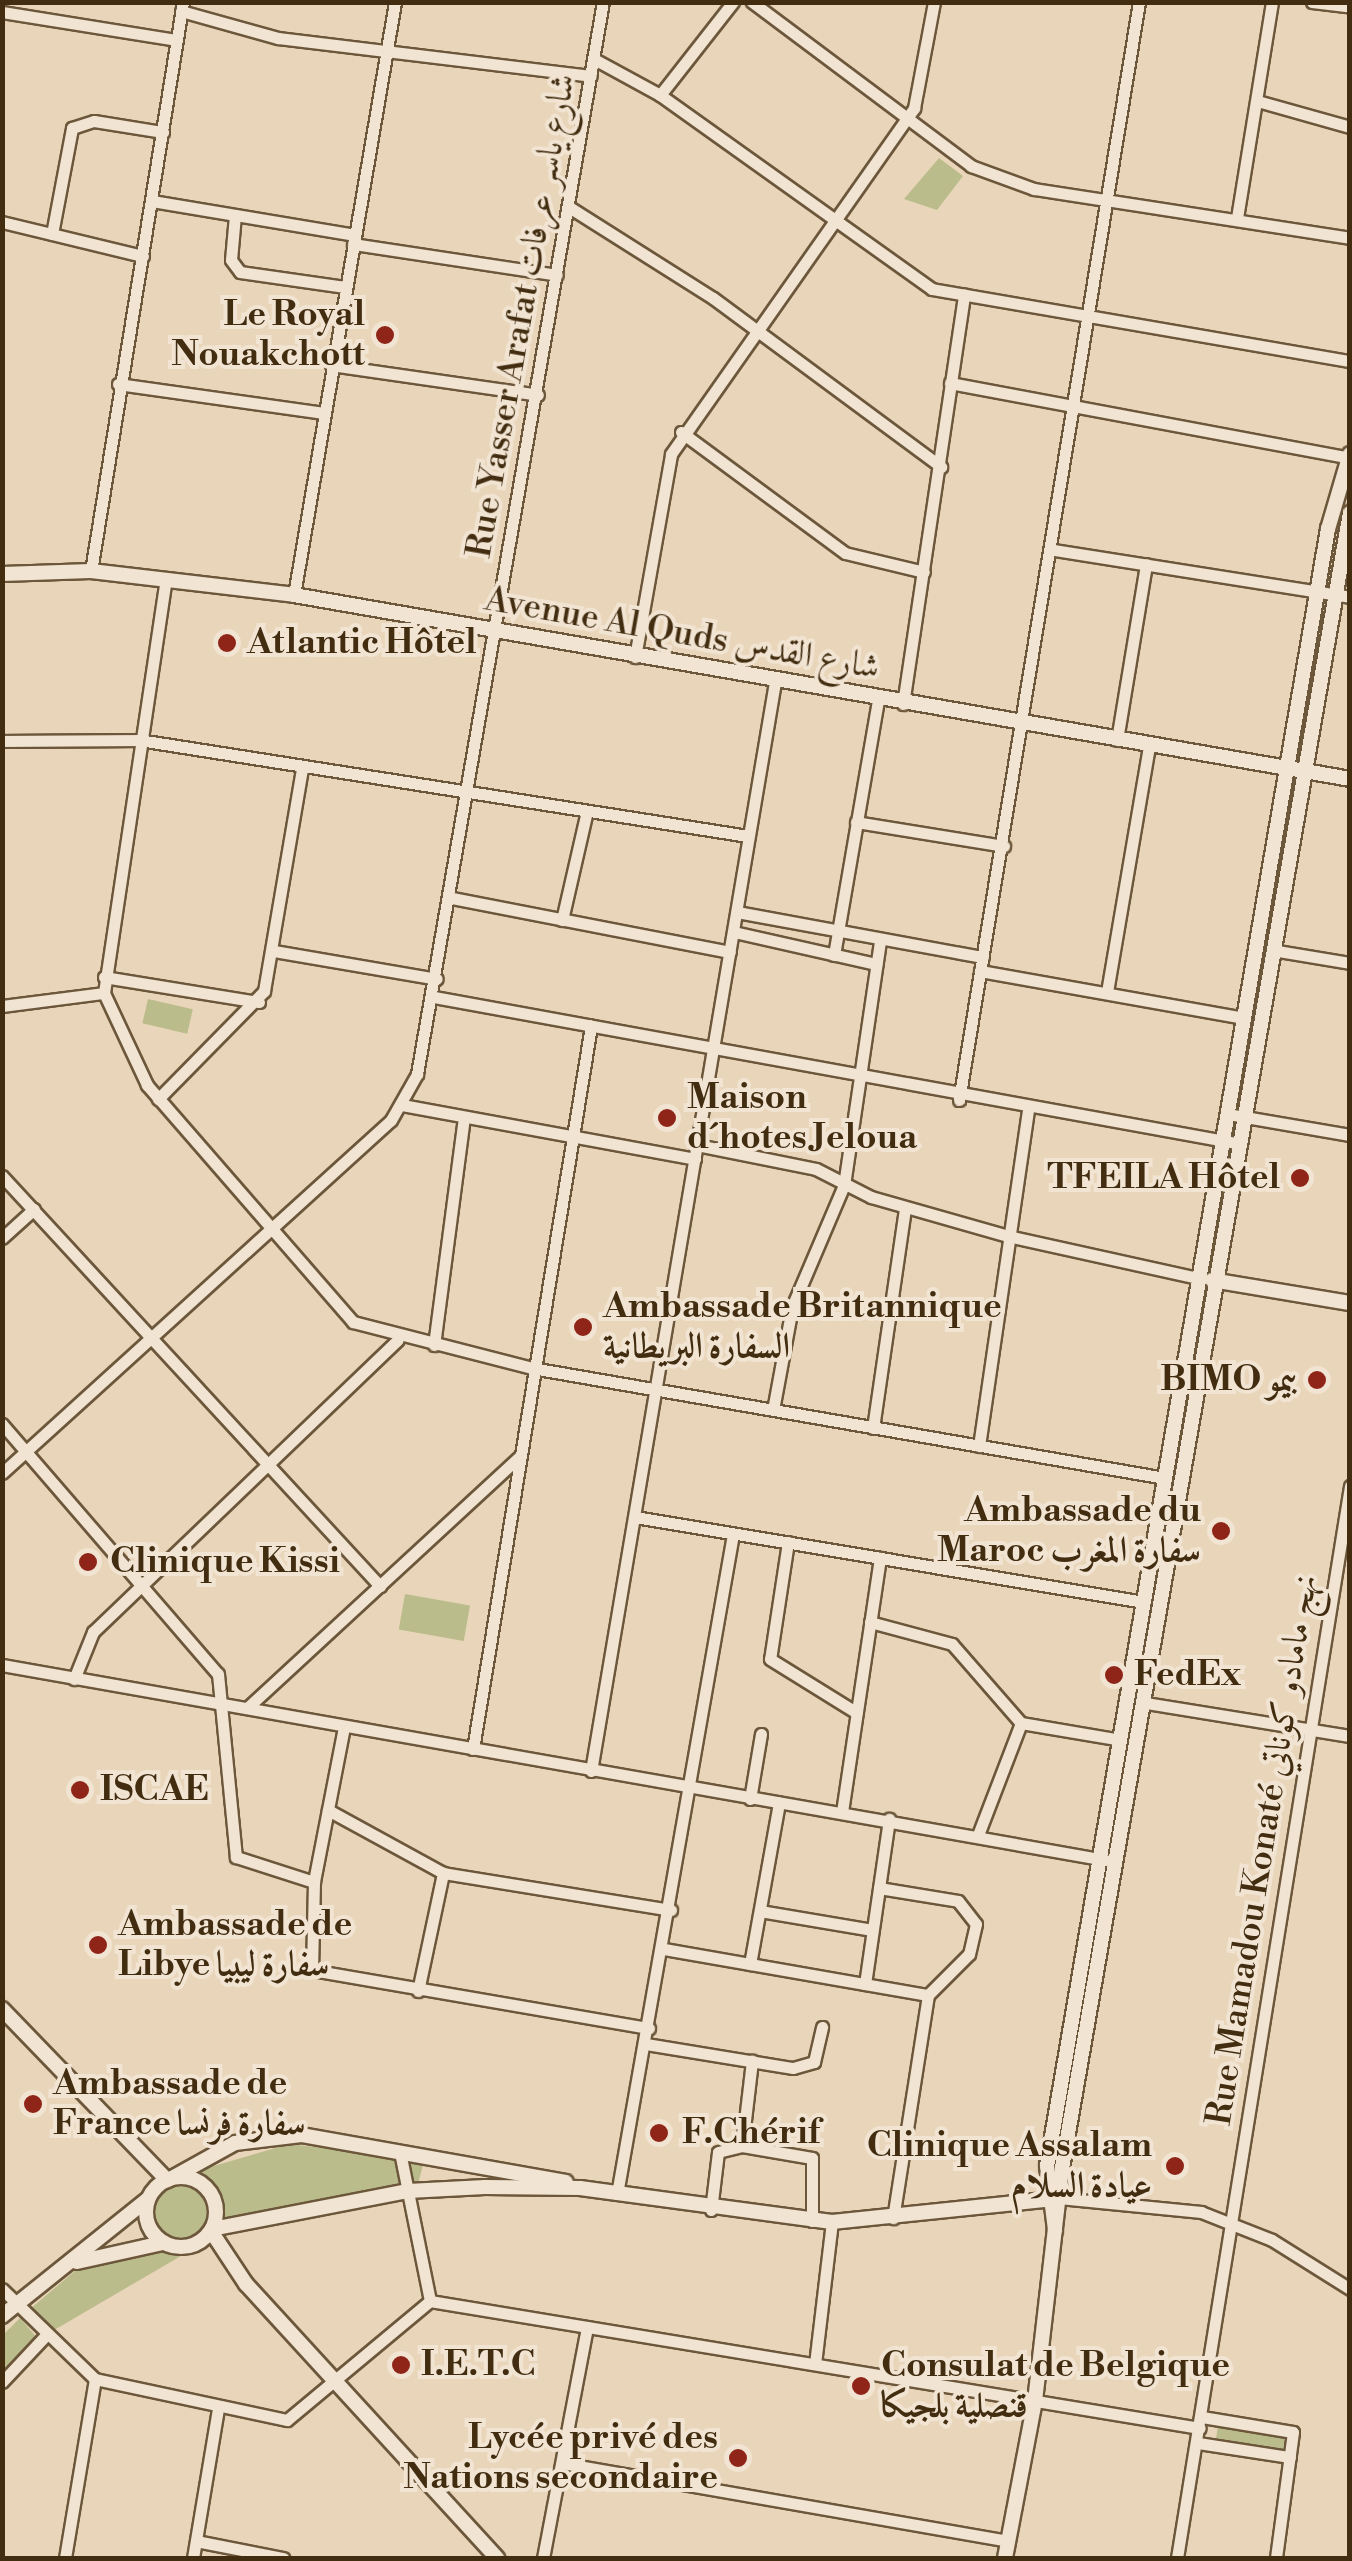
<!DOCTYPE html>
<meta charset="utf-8">
<style>
body{margin:0}
#map{position:relative;width:1352px;height:2561px;overflow:hidden;background:#e9d5b9;font-family:"Libre Bodoni",Amiri,serif}
div>[style]{position:absolute}
.green>*{inset:0;background:#bbbc8b;transform-origin:0 0}
.round{border-radius:50%}
.roads{filter:drop-shadow(2px 0 #6c573b) drop-shadow(-2px 0 #6c573b) drop-shadow(0 2px #6c573b) drop-shadow(0 -2px #6c573b)}
.minor>*{height:11px;margin:-5.5px;padding:0 5.5px;transform-origin:5.5px;border-radius:5.5px;background:#f1e4d2}
.tertiary>*{height:14px;margin:-7px;padding:0 7px;transform-origin:7px;border-radius:7px;background:#f1e4d2}
.tertiary>.ring{margin:-7px;padding:0;box-sizing:content-box;background:none;border:14px solid #f1e4d2;border-radius:50%}
.dots>*{width:28px;height:28px;translate:-50% -50%;box-sizing:border-box;border:5px solid #f1e4d2;border-radius:50%}
span{translate:-50% -50%;white-space:nowrap;text-align:center;line-height:1.15;-webkit-text-stroke:8px #f1e4d2;paint-order:stroke}
.poi-label{font-size:35px;color:#432d11;font-weight:700}
.right{translate:-100% -50%;text-align:right}
.left{translate:0 -50%;text-align:left}
.street-label{font-size:35px;color:#432d11}
.frame{position:absolute;inset:0;border:5px solid #432d11;pointer-events:none}
</style>
<div id="map">
<div class="green">
<i style="clip-path:polygon(939px 158px,963px 176px,937px 210px,904px 199px)"></i>
<i style="left:148px;top:999px;width:46px;height:25px;rotate:13deg"></i>
<i style="left:405px;top:1594px;width:66px;height:36px;rotate:10deg"></i>
<i style="clip-path:polygon(289px 2144px,324px 2148px,423px 2165px,418px 2184px,226px 2226px,218px 2190px,193px 2172px)"></i>
<i class="round" style="left:153px;top:2186px;width:54px;height:54px"></i>
<i style="clip-path:polygon(162px 2249px,186px 2253px,49px 2333px,30px 2309px,76px 2270px)"></i>
<i style="clip-path:polygon(20px 2318px,45px 2347px,3px 2386px,3px 2335px)"></i>
<i style="left:1218px;top:2426px;width:68px;height:18px;rotate:9deg"></i>
</div>
<div class="roads">
<div class="minor">
<i style="left:752px;top:2px;width:274px;rotate:36.8deg"></i>
<i style="left:971px;top:166px;width:67px;rotate:20.1deg"></i>
<i style="left:1034px;top:189px;width:320px;rotate:8.8deg"></i>
<i style="left:1312px;top:2px;width:38px;rotate:7deg"></i>
<i style="left:181px;top:11px;width:101px;rotate:15.6deg"></i>
<i style="left:278px;top:38px;width:315px;rotate:6.9deg"></i>
<i style="left:2px;top:12px;width:176px;rotate:9.1deg"></i>
<i style="left:594px;top:59px;width:75px;rotate:28.6deg"></i>
<i style="left:660px;top:95px;width:334px;rotate:35.5deg"></i>
<i style="left:932px;top:289px;width:424px;rotate:9.8deg"></i>
<i style="left:660px;top:95px;width:118px;rotate:-51.9deg"></i>
<i style="left:1261px;top:102px;width:92px;rotate:15.7deg"></i>
<i style="left:152px;top:201px;width:206px;rotate:9.5deg"></i>
<i style="left:569px;top:207px;width:170px;rotate:32.3deg"></i>
<i style="left:713px;top:298px;width:284px;rotate:36.5deg"></i>
<i style="left:235px;top:215px;width:45px;rotate:95.1deg"></i>
<i style="left:231px;top:260px;width:15px;rotate:53deg"></i>
<i style="left:240px;top:272px;width:106px;rotate:8.1deg"></i>
<i style="left:1237px;top:218px;width:219px;rotate:-80.8deg"></i>
<i style="left:2px;top:222px;width:145px;rotate:13.6deg"></i>
<i style="left:52px;top:234px;width:108px;rotate:-79.3deg"></i>
<i style="left:72px;top:128px;width:23px;rotate:-18deg"></i>
<i style="left:94px;top:121px;width:70px;rotate:9.1deg"></i>
<i style="left:353px;top:244px;width:206px;rotate:8.6deg"></i>
<i style="left:331px;top:365px;width:209px;rotate:8.2deg"></i>
<i style="left:950px;top:383px;width:407px;rotate:10.6deg"></i>
<i style="left:118px;top:384px;width:208px;rotate:8deg"></i>
<i style="left:681px;top:432px;width:204px;rotate:36.4deg"></i>
<i style="left:845px;top:553px;width:81px;rotate:13.5deg"></i>
<i style="left:1054px;top:550px;width:300px;rotate:9deg"></i>
<i style="left:91px;top:571px;width:576px;rotate:-80.82deg"></i>
<i style="left:166px;top:578px;width:420px;rotate:98.5deg"></i>
<i style="left:104px;top:993px;width:102px;rotate:64.9deg"></i>
<i style="left:147px;top:1085px;width:314px;rotate:49deg"></i>
<i style="left:353px;top:1322px;width:185px;rotate:14.4deg"></i>
<i style="left:532px;top:1368px;width:642px;rotate:9.86deg"></i>
<i style="left:294px;top:595px;width:602px;rotate:-80.33deg"></i>
<i style="left:635px;top:657px;width:206px;rotate:-79.9deg"></i>
<i style="left:671px;top:454px;width:423px;rotate:-54.9deg"></i>
<i style="left:914px;top:108px;width:108px;rotate:-79.3deg"></i>
<i style="left:903px;top:704px;width:414px;rotate:-81.5deg"></i>
<i style="left:1117px;top:740px;width:178px;rotate:-80.6deg"></i>
<i style="left:2px;top:741px;width:137px;rotate:-0.4deg"></i>
<i style="left:139px;top:740px;width:617px;rotate:8.96deg"></i>
<i style="left:856px;top:822px;width:150px;rotate:9.2deg"></i>
<i style="left:452px;top:898px;width:283px;rotate:11deg"></i>
<i style="left:737px;top:912px;width:250px;rotate:10.4deg"></i>
<i style="left:562px;top:920px;width:108px;rotate:-77.1deg"></i>
<i style="left:734px;top:932px;width:146px;rotate:12.7deg"></i>
<i style="left:1272px;top:950px;width:79px;rotate:9.5deg"></i>
<i style="left:274px;top:951px;width:165px;rotate:9.7deg"></i>
<i style="left:834px;top:955px;width:259px;rotate:-80.2deg"></i>
<i style="left:980px;top:971px;width:267px;rotate:10.1deg"></i>
<i style="left:104px;top:977px;width:157px;rotate:9.2deg"></i>
<i style="left:1107px;top:992px;width:250px;rotate:-80.3deg"></i>
<i style="left:434px;top:997px;width:820px;rotate:10.32deg"></i>
<i style="left:2px;top:1006px;width:103px;rotate:-7.3deg"></i>
<i style="left:158px;top:1099px;width:151px;rotate:-45.5deg"></i>
<i style="left:264px;top:991px;width:226px;rotate:-80.3deg"></i>
<i style="left:959px;top:1100px;width:1113px;rotate:-80.69deg"></i>
<i style="left:402px;top:1105px;width:298px;rotate:10.4deg"></i>
<i style="left:1228px;top:1114px;width:124px;rotate:9.8deg"></i>
<i style="left:697px;top:1145px;width:121px;rotate:11.4deg"></i>
<i style="left:816px;top:1169px;width:62px;rotate:27deg"></i>
<i style="left:871px;top:1197px;width:142px;rotate:15.9deg"></i>
<i style="left:1008px;top:1236px;width:194px;rotate:12.5deg"></i>
<i style="left:2px;top:1176px;width:558px;rotate:47.33deg"></i>
<i style="left:2px;top:1238px;width:43px;rotate:-42.2deg"></i>
<i style="left:434px;top:1345px;width:229px;rotate:-82.5deg"></i>
<i style="left:773px;top:1410px;width:105px;rotate:-79.5deg"></i>
<i style="left:792px;top:1307px;width:133px;rotate:-66.9deg"></i>
<i style="left:844px;top:1185px;width:246px;rotate:-81.6deg"></i>
<i style="left:2px;top:1424px;width:330px;rotate:49.2deg"></i>
<i style="left:218px;top:1674px;width:184px;rotate:84.4deg"></i>
<i style="left:236px;top:1857px;width:82px;rotate:17.8deg"></i>
<i style="left:873px;top:1428px;width:222px;rotate:-81.7deg"></i>
<i style="left:979px;top:1446px;width:338px;rotate:-81.7deg"></i>
<i style="left:2px;top:1473px;width:525px;rotate:-42.22deg"></i>
<i style="left:391px;top:1120px;width:53px;rotate:-60.5deg"></i>
<i style="left:417px;top:1074px;width:1088px;rotate:-80.16deg"></i>
<i style="left:635px;top:1517px;width:516px;rotate:9.48deg"></i>
<i style="left:788px;top:1542px;width:118px;rotate:98.7deg"></i>
<i style="left:770px;top:1659px;width:102px;rotate:31.8deg"></i>
<i style="left:870px;top:1622px;width:85px;rotate:15deg"></i>
<i style="left:952px;top:1644px;width:105px;rotate:48.9deg"></i>
<i style="left:1021px;top:1723px;width:101px;rotate:9.6deg"></i>
<i style="left:2px;top:1665px;width:1121px;rotate:10.02deg"></i>
<i style="left:74px;top:1679px;width:51px;rotate:-68deg"></i>
<i style="left:93px;top:1632px;width:422px;rotate:-43.8deg"></i>
<i style="left:1146px;top:1703px;width:207px;rotate:9.2deg"></i>
<i style="left:247px;top:1708px;width:369px;rotate:-42.7deg"></i>
<i style="left:344px;top:1727px;width:158px;rotate:101deg"></i>
<i style="left:314px;top:1882px;width:88px;rotate:91.3deg"></i>
<i style="left:312px;top:1970px;width:342px;rotate:9.8deg"></i>
<i style="left:473px;top:1749px;width:733px;rotate:-80.73deg"></i>
<i style="left:591px;top:1771px;width:1104px;rotate:-80.41deg"></i>
<i style="left:750px;top:1799px;width:66px;rotate:-80.4deg"></i>
<i style="left:328px;top:1810px;width:131px;rotate:28.7deg"></i>
<i style="left:443px;top:1873px;width:231px;rotate:9.2deg"></i>
<i style="left:842px;top:1812px;width:257px;rotate:-81.5deg"></i>
<i style="left:978px;top:1835px;width:120px;rotate:-69deg"></i>
<i style="left:879px;top:1888px;width:80px;rotate:9.3deg"></i>
<i style="left:958px;top:1901px;width:29px;rotate:52deg"></i>
<i style="left:976px;top:1924px;width:31px;rotate:103deg"></i>
<i style="left:969px;top:1954px;width:58px;rotate:135deg"></i>
<i style="left:928px;top:1995px;width:226px;rotate:98.9deg"></i>
<i style="left:760px;top:1911px;width:114px;rotate:9.6deg"></i>
<i style="left:664px;top:1949px;width:268px;rotate:9.9deg"></i>
<i style="left:750px;top:1964px;width:164px;rotate:-79.8deg"></i>
<i style="left:865px;top:1984px;width:167px;rotate:-81.7deg"></i>
<i style="left:418px;top:1991px;width:121px;rotate:-78deg"></i>
<i style="left:646px;top:2044px;width:149px;rotate:9.3deg"></i>
<i style="left:793px;top:2068px;width:22px;rotate:-16deg"></i>
<i style="left:814px;top:2062px;width:36px;rotate:-77deg"></i>
<i style="left:742px;top:2146px;width:86px;rotate:-83.3deg"></i>
<i style="left:400px;top:2152px;width:152px;rotate:78.6deg"></i>
<i style="left:617px;top:2194px;width:670px;rotate:-80.03deg"></i>
<i style="left:1059px;top:2198px;width:143px;rotate:5.6deg"></i>
<i style="left:1201px;top:2212px;width:76px;rotate:21.5deg"></i>
<i style="left:1272px;top:2240px;width:92px;rotate:32.1deg"></i>
<i style="left:711px;top:2210px;width:58px;rotate:-83.1deg"></i>
<i style="left:718px;top:2152px;width:25px;rotate:-14deg"></i>
<i style="left:742px;top:2146px;width:71px;rotate:9.7deg"></i>
<i style="left:812px;top:2158px;width:63px;rotate:90deg"></i>
<i style="left:2px;top:2289px;width:129px;rotate:44.1deg"></i>
<i style="left:95px;top:2379px;width:196px;rotate:12.1deg"></i>
<i style="left:287px;top:2420px;width:186px;rotate:-39.8deg"></i>
<i style="left:430px;top:2301px;width:780px;rotate:9.37deg"></i>
<i style="left:815px;top:2364px;width:143px;rotate:-83.2deg"></i>
<i style="left:2px;top:2382px;width:66px;rotate:-46.8deg"></i>
<i style="left:1202px;top:2417px;width:92px;rotate:9.4deg"></i>
<i style="left:1293px;top:2432px;width:127px;rotate:97.7deg"></i>
<i style="left:1198px;top:2443px;width:93px;rotate:8.7deg"></i>
<i style="left:562px;top:2463px;width:453px;rotate:9.9deg"></i>
<i style="left:196px;top:2541px;width:89px;rotate:11.1deg"></i>
<i style="left:65px;top:2558px;width:181px;rotate:-80.5deg"></i>
<i style="left:193px;top:2558px;width:152px;rotate:-80.5deg"></i>
<i style="left:543px;top:2558px;width:235px;rotate:-79.2deg"></i>
<i style="left:1177px;top:2558px;width:1086px;rotate:-80.83deg"></i>
</div>
<div class="tertiary">
<i style="left:2px;top:574px;width:89px;rotate:-1.9deg"></i>
<i style="left:91px;top:571px;width:204px;rotate:6.7deg"></i>
<i style="left:294px;top:595px;width:1072px;rotate:9.88deg"></i>
<i style="left:1212px;top:1280px;width:140px;rotate:9.5deg"></i>
<i style="left:2px;top:2009px;width:238px;rotate:46deg"></i>
<i class="ring" style="left:146px;top:2177px;width:56px;height:56px"></i>
<i style="left:170px;top:2179px;width:74px;rotate:-29deg"></i>
<i style="left:235px;top:2143px;width:67px;rotate:-6.8deg"></i>
<i style="left:302px;top:2135px;width:268px;rotate:10.1deg"></i>
<i style="left:212px;top:2229px;width:200px;rotate:-11deg"></i>
<i style="left:408px;top:2191px;width:77px;rotate:-3deg"></i>
<i style="left:485px;top:2187px;width:95px;rotate:0.6deg"></i>
<i style="left:580px;top:2188px;width:254px;rotate:7.7deg"></i>
<i style="left:832px;top:2222px;width:223px;rotate:-5.9deg"></i>
<i style="left:1055px;top:2230px;width:64px;rotate:-97.1deg"></i>
<i style="left:1047px;top:2166px;width:1661px;rotate:-80.26deg"></i>
<i style="left:1328px;top:529px;width:78px;rotate:-73.7deg"></i>
<i style="left:211px;top:2231px;width:64px;rotate:56.6deg"></i>
<i style="left:246px;top:2284px;width:372px;rotate:47.5deg"></i>
<i style="left:77px;top:2262px;width:88px;rotate:-12.5deg"></i>
<i style="left:2px;top:2316px;width:187px;rotate:-38.7deg"></i>
<i style="left:1005px;top:2558px;width:160px;rotate:-79.2deg"></i>
<i style="left:1035px;top:2401px;width:235px;rotate:-83.4deg"></i>
<i style="left:1062px;top:2168px;width:1680px;rotate:-80.13deg"></i>
</div>
</div>
<div class="dots">
<i style="left:385px;top:335px;background:#8f2418"></i>
<i style="left:227px;top:643px;background:#8f2418"></i>
<i style="left:667px;top:1118px;background:#8f2418"></i>
<i style="left:1300px;top:1178px;background:#8f2418"></i>
<i style="left:583px;top:1327px;background:#8f2418"></i>
<i style="left:1317px;top:1380px;background:#8f2418"></i>
<i style="left:1221px;top:1531px;background:#8f2418"></i>
<i style="left:88px;top:1562px;background:#8f2418"></i>
<i style="left:1114px;top:1675px;background:#8f2418"></i>
<i style="left:80px;top:1790px;background:#8f2418"></i>
<i style="left:98px;top:1945px;background:#8f2418"></i>
<i style="left:33px;top:2104px;background:#8f2418"></i>
<i style="left:659px;top:2133px;background:#8f2418"></i>
<i style="left:1175px;top:2166px;background:#8f2418"></i>
<i style="left:401px;top:2365px;background:#8f2418"></i>
<i style="left:861px;top:2386px;background:#8f2418"></i>
<i style="left:738px;top:2458px;background:#8f2418"></i>
</div>
<div class="poi-label">
<span class="right" style="left:365px;top:335px">Le Royal<br>Nouakchott</span>
<span class="left" style="left:247px;top:643px">Atlantic Hôtel</span>
<span class="left" style="left:687px;top:1118px">Maison<br>d´hotes Jeloua</span>
<span class="right" style="left:1280px;top:1178px">TFEILA Hôtel</span>
<span class="left" style="left:603px;top:1327px">Ambassade Britannique<br>السفارة البريطانية</span>
<span class="right" style="left:1297px;top:1380px">BIMO بيمو</span>
<span class="right" style="left:1201px;top:1531px">Ambassade du<br>Maroc سفارة المغرب</span>
<span class="left" style="left:110px;top:1562px">Clinique Kissi</span>
<span class="left" style="left:1134px;top:1675px">FedEx</span>
<span class="left" style="left:100px;top:1790px">ISCAE</span>
<span class="left" style="left:118px;top:1945px">Ambassade de<br>Libye سفارة ليبيا</span>
<span class="left" style="left:53px;top:2104px">Ambassade de<br>France سفارة فرنسا</span>
<span class="left" style="left:682px;top:2133px">F.Chérif</span>
<span class="right" style="left:1152px;top:2166px">Clinique Assalam<br>عيادة السلام</span>
<span class="left" style="left:421px;top:2365px">I.E.T.C</span>
<span class="left" style="left:881px;top:2386px">Consulat de Belgique<br>قنصلية بلجيكا</span>
<span class="right" style="left:718px;top:2458px">Lycée privé des<br>Nations secondaire</span>
</div>
<div class="street-label">
<span style="left:522px;top:316px;rotate:-80deg">Rue Yasser Arafat شارع ياسر عرفات</span>
<span style="left:682px;top:634px;rotate:10deg">Avenue Al Quds شارع القدس</span>
<span style="left:1263px;top:1850px;rotate:-81deg">Rue Mamadou Konaté نهج مامادو كوناتي</span>
</div>
<div class="frame"></div>
</div>
